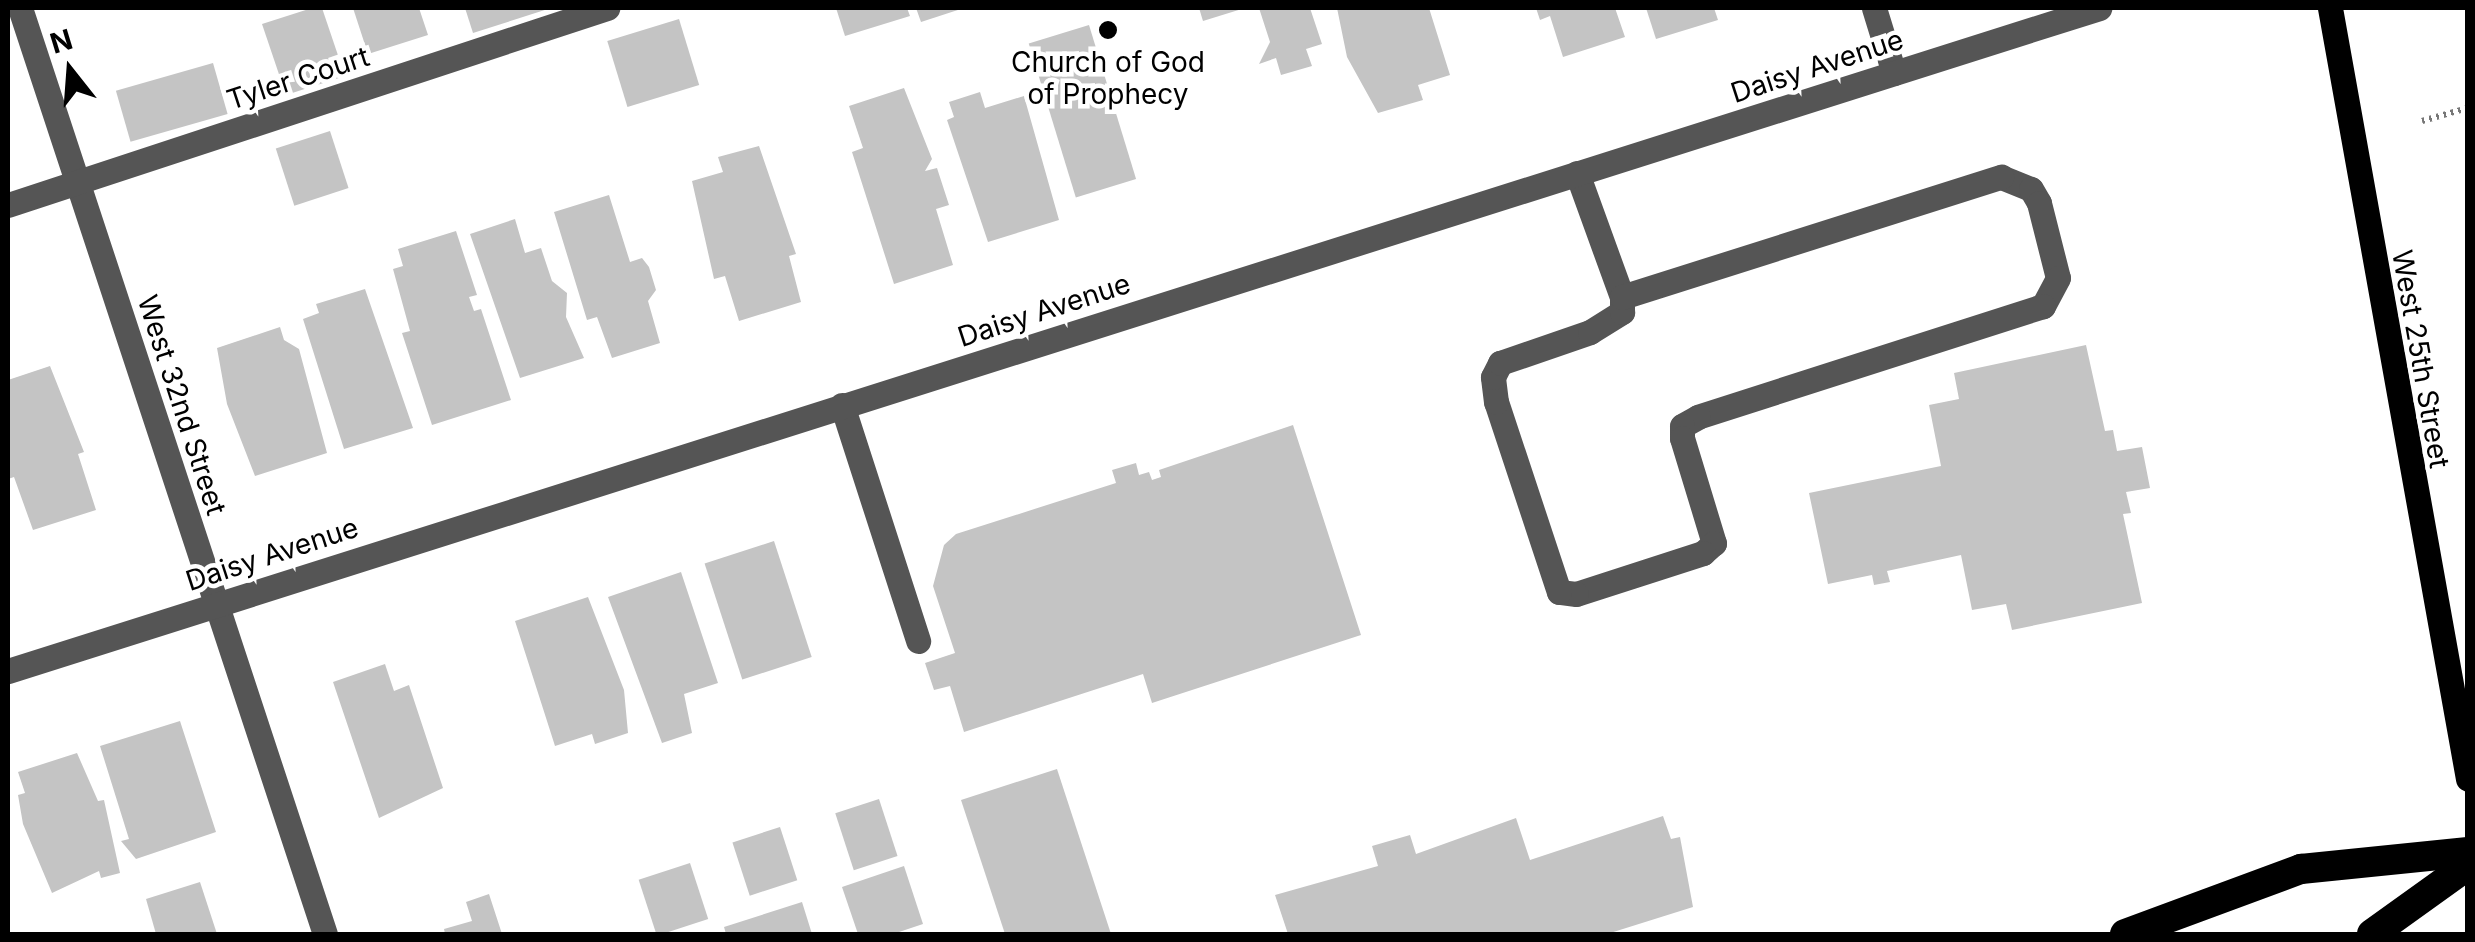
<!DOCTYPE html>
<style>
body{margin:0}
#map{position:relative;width:2475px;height:942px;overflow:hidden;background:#fff;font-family:Inter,sans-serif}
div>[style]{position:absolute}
.building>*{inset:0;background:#c4c4c4;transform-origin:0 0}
.path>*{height:6px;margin-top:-3px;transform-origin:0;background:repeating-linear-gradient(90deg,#777 0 2.5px,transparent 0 7.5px)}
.minor>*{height:25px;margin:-12.5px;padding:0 12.5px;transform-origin:12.5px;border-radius:12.5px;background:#555}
.major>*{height:25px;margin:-12.5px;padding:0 12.5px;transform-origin:12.5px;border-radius:12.5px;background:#000}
.highway>*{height:30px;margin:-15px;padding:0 15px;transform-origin:15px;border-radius:15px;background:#000}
.dots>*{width:28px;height:28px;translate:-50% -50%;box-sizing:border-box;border:5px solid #fff;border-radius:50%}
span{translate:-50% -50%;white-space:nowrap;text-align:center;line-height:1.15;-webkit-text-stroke:9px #fff;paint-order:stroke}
.poi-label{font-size:28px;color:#000}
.street-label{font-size:28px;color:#000}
.frame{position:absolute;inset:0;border:10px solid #000;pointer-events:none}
.north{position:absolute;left:20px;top:20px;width:100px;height:100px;-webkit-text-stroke:8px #fff;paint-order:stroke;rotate:343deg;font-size:28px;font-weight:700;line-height:40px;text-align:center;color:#000}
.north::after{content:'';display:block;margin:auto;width:35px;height:45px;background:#000;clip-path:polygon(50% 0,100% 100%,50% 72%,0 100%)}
</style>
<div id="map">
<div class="building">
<i style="clip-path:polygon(312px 8px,322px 8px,345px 76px,286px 95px,262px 24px)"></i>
<i style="clip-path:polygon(353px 8px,419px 8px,428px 35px,368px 54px)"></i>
<i style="clip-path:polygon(465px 8px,551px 8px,473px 33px)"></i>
<i style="clip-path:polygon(836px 8px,907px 8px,910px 16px,845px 36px)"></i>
<i style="clip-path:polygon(916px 8px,964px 8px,921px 22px)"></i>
<i style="clip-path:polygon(1199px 8px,1245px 8px,1203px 21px)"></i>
<i style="clip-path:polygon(1259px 8px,1310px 8px,1322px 44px,1306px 49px,1312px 66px,1281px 75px,1276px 58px,1259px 64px,1270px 42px)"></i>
<i style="clip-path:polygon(1337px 8px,1429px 8px,1450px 75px,1418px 85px,1423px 100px,1378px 113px,1347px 57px)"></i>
<i style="clip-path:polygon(1536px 8px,1615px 8px,1625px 37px,1563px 57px,1550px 16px,1540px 20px)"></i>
<i style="clip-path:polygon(1646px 8px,1714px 8px,1718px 20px,1656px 39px)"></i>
<i style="left:679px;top:19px;width:69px;height:75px;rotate:73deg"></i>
<i style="left:1089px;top:25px;width:161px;height:63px;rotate:73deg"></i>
<i style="left:213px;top:63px;width:53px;height:101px;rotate:74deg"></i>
<i style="clip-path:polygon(904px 88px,932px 159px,925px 171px,937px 168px,949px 205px,936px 209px,953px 265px,894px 284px,852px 152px,863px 148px,849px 106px)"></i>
<i style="clip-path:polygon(980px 92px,985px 108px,1024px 96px,1059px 220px,988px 242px,947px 120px,954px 117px,949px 102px)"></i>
<i style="left:330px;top:131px;width:60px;height:57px;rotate:72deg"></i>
<i style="clip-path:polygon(759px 146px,796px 254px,789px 256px,801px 302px,739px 321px,725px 276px,714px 279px,692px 181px,723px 172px,718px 157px)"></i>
<i style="clip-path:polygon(609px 195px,630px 262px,642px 258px,649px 267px,656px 290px,648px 301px,660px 343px,612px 358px,597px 317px,587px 320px,554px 212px)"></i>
<i style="clip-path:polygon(515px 219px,525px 253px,541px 248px,552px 281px,567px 293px,566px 317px,584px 358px,520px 378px,470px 234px)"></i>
<i style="clip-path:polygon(456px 231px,477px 295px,469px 297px,474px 311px,481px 309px,511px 400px,432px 425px,402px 333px,410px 331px,393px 269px,403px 266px,398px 249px)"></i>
<i style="clip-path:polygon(365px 289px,413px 428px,344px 449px,303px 319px,319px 313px,316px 304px)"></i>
<i style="clip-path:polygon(280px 327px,284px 340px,299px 349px,327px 453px,255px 476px,227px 404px,217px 348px)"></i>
<i style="clip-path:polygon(2086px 345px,2105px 431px,2113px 430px,2117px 451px,2142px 447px,2150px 488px,2126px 492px,2131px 513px,2123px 514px,2142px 603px,2012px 630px,2006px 604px,1972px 610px,1961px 555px,1887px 571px,1890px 582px,1874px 585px,1872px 575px,1828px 584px,1809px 493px,1941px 466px,1929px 405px,1959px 399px,1954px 373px)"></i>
<i style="clip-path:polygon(50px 366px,84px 452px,78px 454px,96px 510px,33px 530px,14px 477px,8px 479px,8px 380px)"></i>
<i style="clip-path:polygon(1293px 425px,1361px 635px,1152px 703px,1143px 674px,964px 732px,950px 686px,934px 690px,925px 663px,955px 653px,933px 586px,944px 545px,956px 534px,1116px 483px,1112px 470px,1136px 463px,1139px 475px,1149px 472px,1152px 480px,1161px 477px,1159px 470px)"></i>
<i style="left:774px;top:541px;width:122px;height:73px;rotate:72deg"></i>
<i style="clip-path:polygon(681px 572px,718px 683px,684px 694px,692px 733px,662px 743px,608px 597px)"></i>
<i style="clip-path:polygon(588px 597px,624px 690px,628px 733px,595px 744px,592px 734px,555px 746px,515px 621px)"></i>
<i style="clip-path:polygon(385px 664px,394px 691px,409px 685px,443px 788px,379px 818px,333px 682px)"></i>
<i style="clip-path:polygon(180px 721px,216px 832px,136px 859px,121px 841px,129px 839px,100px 746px)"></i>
<i style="clip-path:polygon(77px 753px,98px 801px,104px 800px,120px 873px,101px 878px,99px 871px,52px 893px,23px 824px,18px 795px,25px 793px,18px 772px)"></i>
<i style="clip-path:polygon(1057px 769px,1111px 934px,1005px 934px,961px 800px)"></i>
<i style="left:879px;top:799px;width:60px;height:46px;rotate:72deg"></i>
<i style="clip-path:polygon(1663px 816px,1671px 839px,1680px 837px,1693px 907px,1607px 934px,1288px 934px,1275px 895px,1378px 866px,1372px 846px,1410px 835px,1416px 854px,1516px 818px,1530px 860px)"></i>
<i style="left:780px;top:827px;width:56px;height:50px;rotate:72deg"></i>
<i style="left:690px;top:863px;width:59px;height:54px;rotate:72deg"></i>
<i style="clip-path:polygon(904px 866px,923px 924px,893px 934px,858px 934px,842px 887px)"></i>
<i style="clip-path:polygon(200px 882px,217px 934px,156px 934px,146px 899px)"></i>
<i style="clip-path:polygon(489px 894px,502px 934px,445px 934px,444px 929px,472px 921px,466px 902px)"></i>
<i style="clip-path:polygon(802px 902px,812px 934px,726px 934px,724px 927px)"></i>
</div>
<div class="path">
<i style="left:2422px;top:121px;width:48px;rotate:-15.8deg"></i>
</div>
<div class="minor">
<i style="left:20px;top:8px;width:975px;rotate:71.77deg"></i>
<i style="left:1874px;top:8px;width:68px;rotate:72.9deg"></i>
<i style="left:1577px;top:173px;width:132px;rotate:70.1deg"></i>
<i style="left:2001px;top:177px;width:32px;rotate:22deg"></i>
<i style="left:2031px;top:189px;width:16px;rotate:60deg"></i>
<i style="left:2039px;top:203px;width:77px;rotate:75.8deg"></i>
<i style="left:2058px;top:278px;width:32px;rotate:118deg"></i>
<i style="left:2043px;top:306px;width:362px;rotate:162.2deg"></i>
<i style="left:1698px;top:417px;width:18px;rotate:151deg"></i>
<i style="left:1682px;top:426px;width:12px;rotate:90deg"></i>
<i style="left:1682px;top:438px;width:110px;rotate:73.1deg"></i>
<i style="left:1714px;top:543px;width:15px;rotate:138deg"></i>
<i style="left:1703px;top:553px;width:133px;rotate:162.1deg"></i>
<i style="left:1576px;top:594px;width:17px;rotate:-173deg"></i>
<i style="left:1559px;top:592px;width:200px;rotate:-108.3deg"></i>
<i style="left:1496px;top:402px;width:25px;rotate:-97deg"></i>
<i style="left:1493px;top:377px;width:16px;rotate:-63deg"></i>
<i style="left:1500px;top:363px;width:95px;rotate:-19deg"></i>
<i style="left:1590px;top:332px;width:38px;rotate:-32deg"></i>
<i style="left:1622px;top:312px;width:15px;rotate:-90deg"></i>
<i style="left:1622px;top:297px;width:398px;rotate:-17.6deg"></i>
<i style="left:8px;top:205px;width:631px;rotate:-18.21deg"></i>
<i style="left:842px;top:405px;width:248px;rotate:72.1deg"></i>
<i style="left:8px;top:671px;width:2194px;rotate:-17.59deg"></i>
</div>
<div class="major">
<i style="left:2330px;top:8px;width:783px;rotate:79.85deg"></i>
</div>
<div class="highway">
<i style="left:2125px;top:934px;width:188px;rotate:-20.3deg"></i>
<i style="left:2301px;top:869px;width:168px;rotate:-5.8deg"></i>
<i style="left:2372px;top:934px;width:118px;rotate:-35.7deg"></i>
</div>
<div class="dots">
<i style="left:1108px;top:30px;background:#000"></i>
</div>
<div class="poi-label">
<span style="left:1108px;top:78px">Church of God<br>of Prophecy</span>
</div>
<div class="street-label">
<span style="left:1817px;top:66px;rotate:-18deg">Daisy Avenue</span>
<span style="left:298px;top:78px;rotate:-18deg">Tyler Court</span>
<span style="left:1044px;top:310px;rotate:-18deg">Daisy Avenue</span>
<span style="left:2421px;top:359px;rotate:80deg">West 25th Street</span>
<span style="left:182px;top:405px;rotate:72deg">West 32nd Street</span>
<span style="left:272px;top:554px;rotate:-18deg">Daisy Avenue</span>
</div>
<div class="frame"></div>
<div class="north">N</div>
</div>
